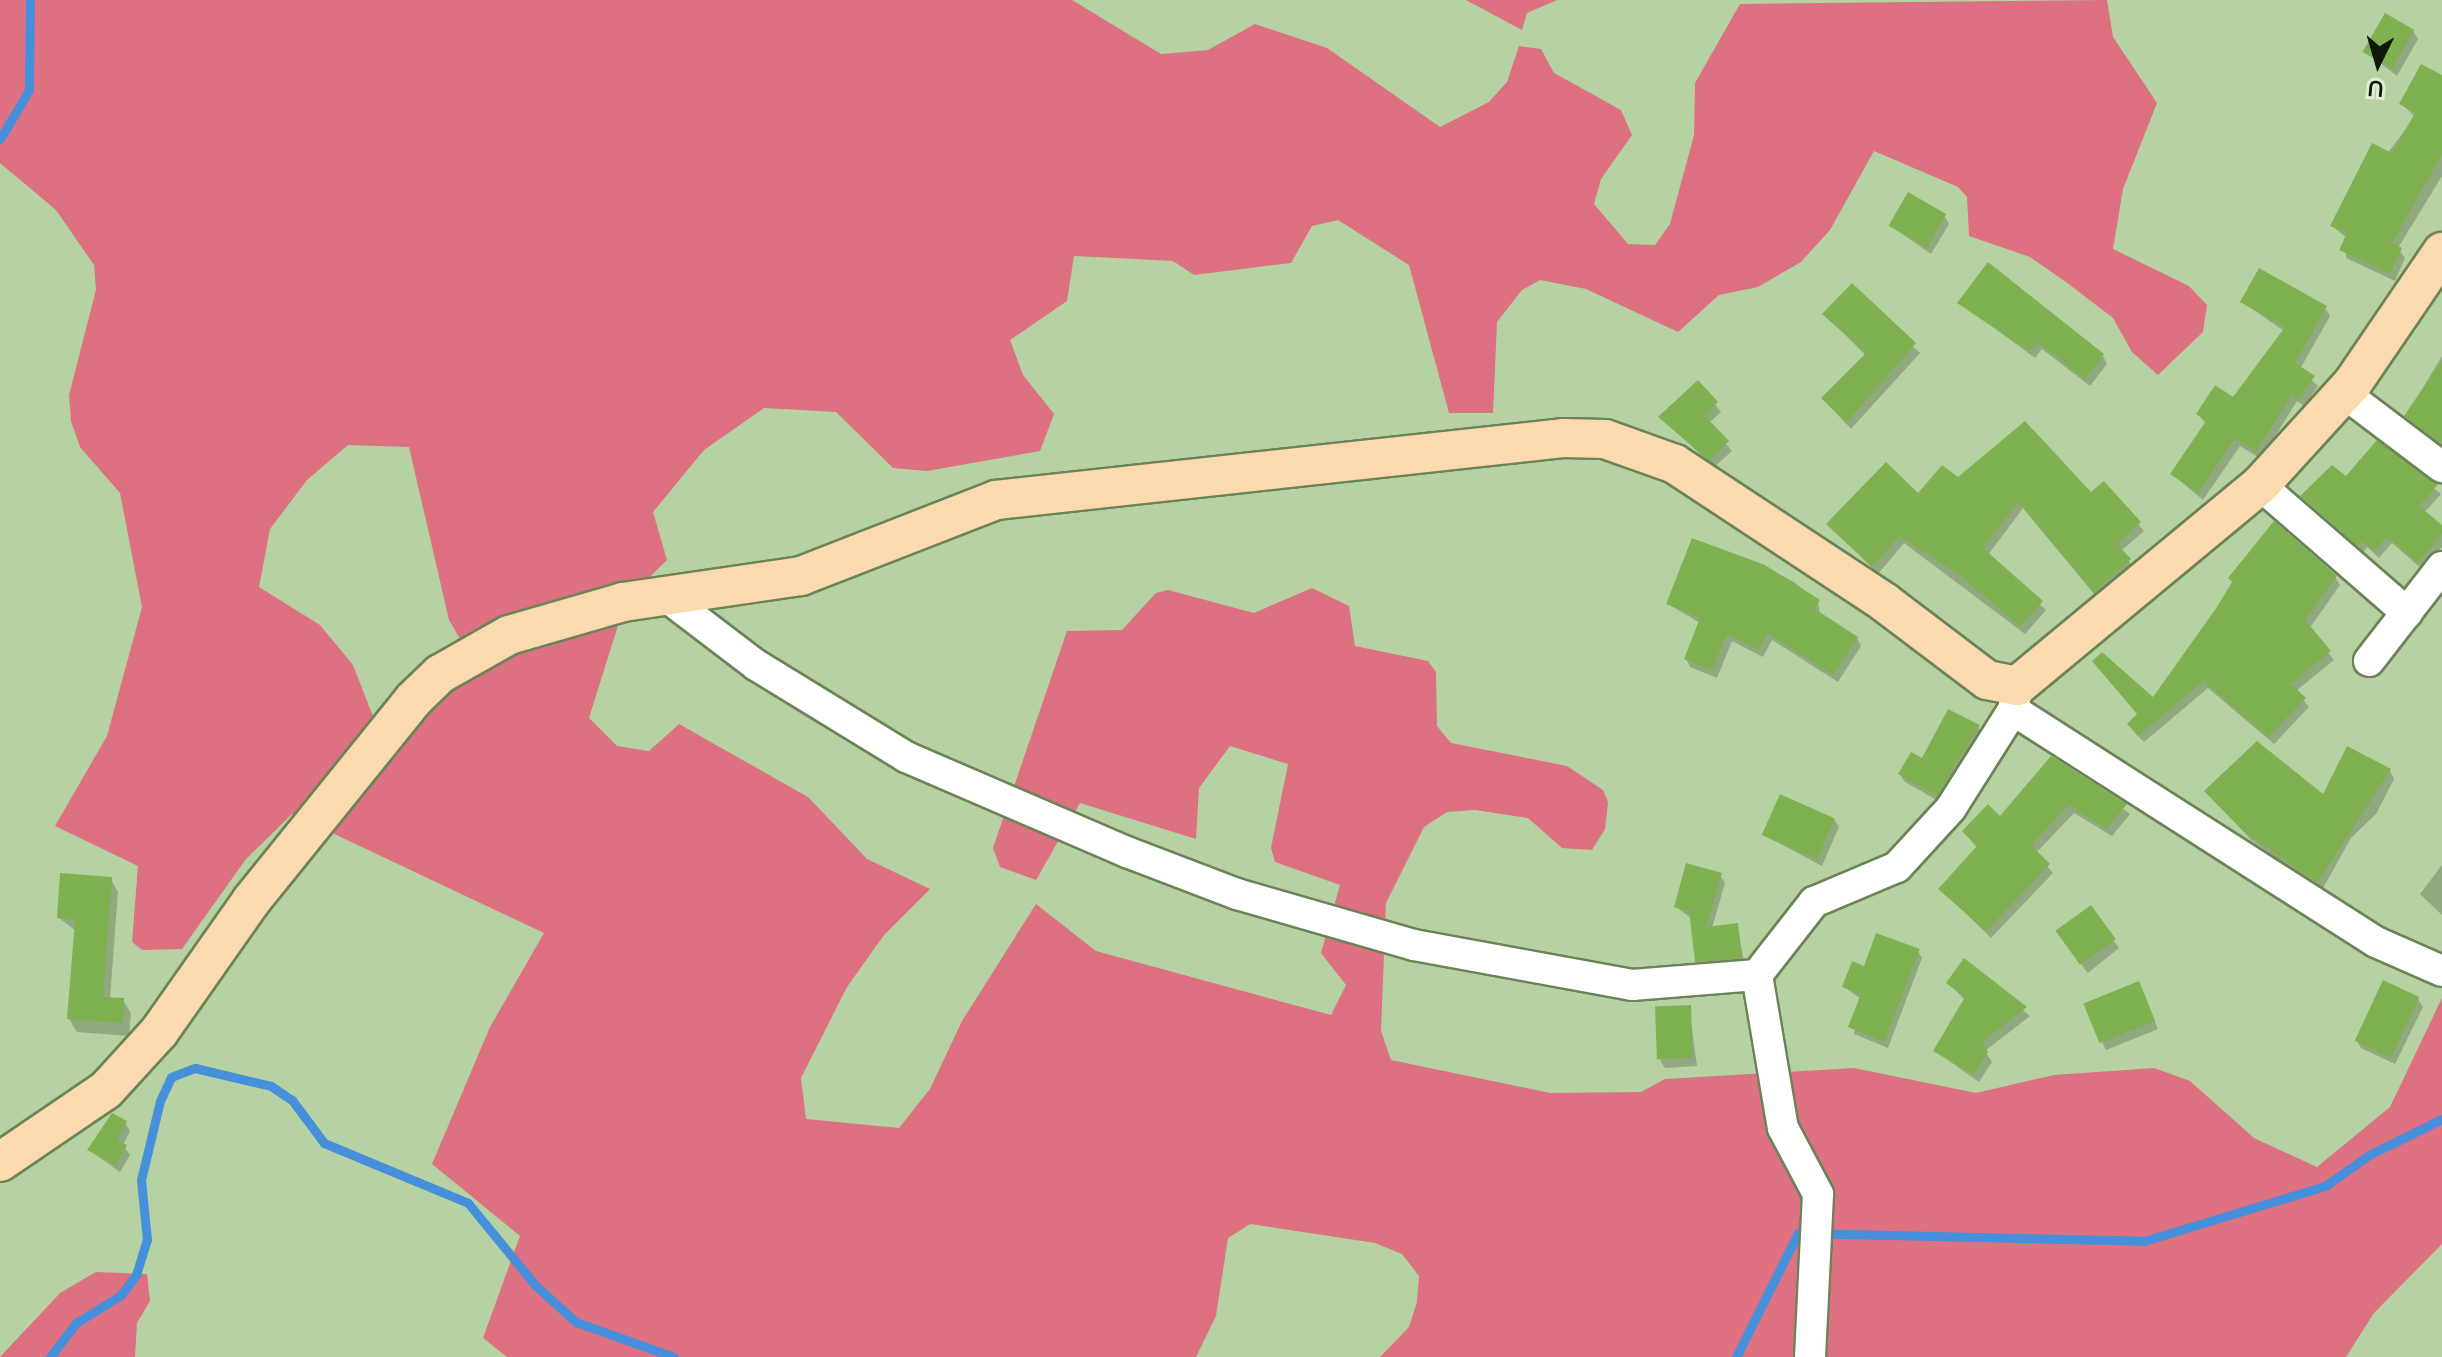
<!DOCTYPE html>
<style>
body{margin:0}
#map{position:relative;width:2442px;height:1357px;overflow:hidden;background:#b7d2a2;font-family:"Nunito Sans",sans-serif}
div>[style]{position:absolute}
.forest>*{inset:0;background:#dd7081}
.shadow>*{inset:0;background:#0003}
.stream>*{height:9px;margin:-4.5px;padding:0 4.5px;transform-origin:4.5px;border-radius:4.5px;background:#458fdb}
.building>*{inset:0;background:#80b151;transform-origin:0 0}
.roads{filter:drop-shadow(2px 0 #6b8356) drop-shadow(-2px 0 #6b8356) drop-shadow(0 2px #6b8356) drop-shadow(0 -2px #6b8356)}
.minor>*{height:30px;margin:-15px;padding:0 15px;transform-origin:15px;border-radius:15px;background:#fff}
.major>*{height:38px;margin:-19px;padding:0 19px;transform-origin:19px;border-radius:19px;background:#fbdab0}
span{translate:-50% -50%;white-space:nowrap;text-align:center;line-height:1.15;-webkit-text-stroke:6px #e0eed5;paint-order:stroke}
.north{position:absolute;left:2338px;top:24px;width:80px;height:80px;-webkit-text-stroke:6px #e0eed5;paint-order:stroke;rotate:185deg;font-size:22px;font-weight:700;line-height:32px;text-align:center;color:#0f1806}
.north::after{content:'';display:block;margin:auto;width:28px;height:36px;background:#0f1806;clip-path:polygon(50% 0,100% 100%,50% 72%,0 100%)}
</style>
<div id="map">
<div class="forest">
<i style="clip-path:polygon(evenodd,0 0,1072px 0,1161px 54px,1208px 50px,1255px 24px,1327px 48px,1440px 127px,1489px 102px,1507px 82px,1519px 46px,1541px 49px,1554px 73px,1621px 110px,1632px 135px,1601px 179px,1594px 204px,1628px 244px,1655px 245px,1670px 224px,1694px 135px,1695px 83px,1740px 4px,2107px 0,2113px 37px,2157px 103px,2123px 189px,2113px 249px,2189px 286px,2207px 305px,2203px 332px,2158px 375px,2132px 352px,2113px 318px,2066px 282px,2030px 257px,1969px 236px,1967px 197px,1958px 187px,1874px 151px,1830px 230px,1801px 262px,1758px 287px,1719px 295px,1678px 332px,1586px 289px,1540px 280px,1522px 290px,1497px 322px,1493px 413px,1449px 413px,1409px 265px,1338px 220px,1312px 226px,1291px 263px,1194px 275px,1173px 261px,1074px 256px,1067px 301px,1010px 340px,1023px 375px,1054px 414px,1040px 451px,927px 471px,893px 468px,836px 412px,764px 408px,704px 450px,653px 512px,667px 560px,626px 600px,589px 718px,617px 746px,649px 751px,679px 724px,808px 797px,867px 859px,930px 889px,884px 935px,847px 987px,801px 1078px,806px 1119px,899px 1128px,930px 1089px,962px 1021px,1036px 904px,1096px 951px,1331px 1015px,1346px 985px,1321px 953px,1340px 885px,1275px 862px,1271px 848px,1288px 764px,1230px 746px,1199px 788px,1196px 839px,1080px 803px,1036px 880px,1000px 867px,993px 848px,1067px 631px,1122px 630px,1156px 593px,1168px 590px,1254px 613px,1312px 588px,1349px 606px,1355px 646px,1428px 661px,1436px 672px,1437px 726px,1451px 743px,1567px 766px,1603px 790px,1608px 802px,1605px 829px,1592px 850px,1562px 848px,1528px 818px,1475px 810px,1447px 812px,1424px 827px,1386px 903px,1381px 1031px,1391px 1060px,1550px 1093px,1641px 1092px,1665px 1079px,1854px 1068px,1976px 1093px,2054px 1075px,2154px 1068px,2190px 1081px,2254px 1138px,2317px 1167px,2390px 1107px,2442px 998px,2442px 1244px,2374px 1313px,2346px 1357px,1380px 1357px,1409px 1327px,1417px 1302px,1419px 1276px,1402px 1254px,1375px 1243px,1250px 1224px,1228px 1238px,1216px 1316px,1196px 1357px,507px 1357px,483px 1338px,520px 1236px,432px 1164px,490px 1027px,544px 933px,292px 814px,246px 859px,182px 949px,142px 950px,132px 942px,138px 866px,55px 826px,107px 736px,142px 607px,120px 493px,80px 447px,71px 421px,69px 395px,96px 290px,94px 265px,56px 210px,0 163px,0 0,348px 445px,409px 447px,449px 620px,477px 668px,412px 719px,388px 755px,353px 665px,320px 625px,259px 587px,270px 529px,307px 480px,348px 445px)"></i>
<i style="clip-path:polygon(1466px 0,1557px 0,1527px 13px,1522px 30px)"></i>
<i style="clip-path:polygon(96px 1272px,147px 1274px,150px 1301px,137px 1323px,135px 1357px,0 1357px,60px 1293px)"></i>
</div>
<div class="shadow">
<i style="clip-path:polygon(2413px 31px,2418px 39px,2397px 76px,2366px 52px)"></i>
<i style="clip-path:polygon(2442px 77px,2442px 176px,2398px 248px,2405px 258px,2395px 281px,2346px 258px,2347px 238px,2332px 226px,2415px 117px,2402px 104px)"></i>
<i style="clip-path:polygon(1944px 215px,1949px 224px,1931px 254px,1891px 226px)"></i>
<i style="clip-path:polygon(1852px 286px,1920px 353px,1851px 429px,1823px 398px,1866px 356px,1825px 314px)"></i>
<i style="clip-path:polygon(2242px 302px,2325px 308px,2330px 316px,2300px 369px,2318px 386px,2304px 406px,2297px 401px,2261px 459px,2240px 446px,2203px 500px,2172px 474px,2206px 424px,2198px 414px,2234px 399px,2284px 331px)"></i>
<i style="clip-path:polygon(1960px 303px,2103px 356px,2107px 364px,2090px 386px,2042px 349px,2035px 358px)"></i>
<i style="clip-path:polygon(2442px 356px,2442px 450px,2406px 416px)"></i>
<i style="clip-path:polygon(1698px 383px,1721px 412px,1709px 423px,1732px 451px,1714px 467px,1660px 417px)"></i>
<i style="clip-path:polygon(2377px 443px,2441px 494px,2424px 513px,2442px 528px,2442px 547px,2423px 570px,2392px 543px,2379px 558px,2367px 547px,2363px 553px,2302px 496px,2346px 478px)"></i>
<i style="clip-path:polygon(1958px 480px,2091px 495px,2103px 483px,2144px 531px,2121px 551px,2134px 568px,2099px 600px,2023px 508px,1988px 555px,2046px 610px,2025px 634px,1904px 543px,1878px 574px,1829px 524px)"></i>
<i style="clip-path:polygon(1764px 566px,1794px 582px,1818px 601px,1820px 615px,1857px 638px,1861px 646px,1838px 682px,1772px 640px,1763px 657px,1732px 641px,1717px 678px,1690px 667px,1686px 659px,1700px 623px,1668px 604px)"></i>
<i style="clip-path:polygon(2335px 577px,2340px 585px,2309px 629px,2334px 660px,2296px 691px,2309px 707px,2274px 744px,2208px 688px,2144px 742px,2134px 732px,2130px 724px,2154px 700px)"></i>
<i style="clip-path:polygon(1978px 727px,1983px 735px,1942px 803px,1905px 782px,1900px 774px)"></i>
<i style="clip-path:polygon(2051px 758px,2130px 814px,2112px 836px,2074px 813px,2036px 853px,2053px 873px,1991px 938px,1941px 889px,1977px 848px,1964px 832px,2000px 819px)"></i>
<i style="clip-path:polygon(2390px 771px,2394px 779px,2376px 814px,2351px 838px,2322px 890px,2251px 840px,2207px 791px,2323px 797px)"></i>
<i style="clip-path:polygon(1834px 819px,1839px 827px,1822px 866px,1764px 835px)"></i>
<i style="clip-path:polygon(2442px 865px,2442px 915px,2420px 894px)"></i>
<i style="clip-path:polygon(1720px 875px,1725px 883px,1712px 928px,1737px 925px,1745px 966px,1701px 970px,1691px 918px,1676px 907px)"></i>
<i style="clip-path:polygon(111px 879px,118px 892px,110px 999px,123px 1000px,131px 1013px,129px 1036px,77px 1032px,69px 1019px,76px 931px,59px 918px)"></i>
<i style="clip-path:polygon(2090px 908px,2119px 948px,2088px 973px,2063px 941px)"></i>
<i style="clip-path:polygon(1918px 951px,1922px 958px,1888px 1048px,1854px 1034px,1861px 999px,1844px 987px)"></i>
<i style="clip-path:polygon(1964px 961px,2030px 1016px,1985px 1051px,1992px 1062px,1979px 1082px,1935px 1051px,1965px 1000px,1948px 983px)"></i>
<i style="clip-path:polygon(2143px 992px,2158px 1029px,2106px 1050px,2102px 1042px)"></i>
<i style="clip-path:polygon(2418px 999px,2423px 1007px,2395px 1064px,2361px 1048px,2356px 1040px)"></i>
<i style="clip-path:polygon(1689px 1007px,1697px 1066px,1665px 1068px,1660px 1060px)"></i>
<i style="clip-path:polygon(125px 1123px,130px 1131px,123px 1145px,130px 1155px,120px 1172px,89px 1150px)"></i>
</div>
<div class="stream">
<i style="left:0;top:139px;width:57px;rotate:-59.4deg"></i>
<i style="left:29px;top:90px;width:90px;rotate:-89.4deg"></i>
<i style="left:50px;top:1357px;width:43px;rotate:-52.6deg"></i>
<i style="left:76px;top:1323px;width:53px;rotate:-31.9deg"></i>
<i style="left:121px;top:1295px;width:25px;rotate:-53deg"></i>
<i style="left:136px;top:1275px;width:37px;rotate:-73deg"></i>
<i style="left:147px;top:1240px;width:60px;rotate:-95.7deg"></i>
<i style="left:141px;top:1180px;width:81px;rotate:-76.5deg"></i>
<i style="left:160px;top:1101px;width:26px;rotate:-65deg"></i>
<i style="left:171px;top:1077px;width:26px;rotate:-21deg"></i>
<i style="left:195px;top:1068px;width:78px;rotate:13.3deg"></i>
<i style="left:271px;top:1086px;width:25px;rotate:34deg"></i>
<i style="left:292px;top:1100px;width:54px;rotate:53.3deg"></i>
<i style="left:324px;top:1143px;width:156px;rotate:22.6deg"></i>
<i style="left:468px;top:1203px;width:106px;rotate:50.7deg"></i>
<i style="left:535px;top:1285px;width:55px;rotate:42.1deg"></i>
<i style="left:576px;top:1322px;width:104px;rotate:19.7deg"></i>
<i style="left:1736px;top:1357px;width:139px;rotate:-63.4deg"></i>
<i style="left:1798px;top:1233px;width:346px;rotate:1.3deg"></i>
<i style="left:2144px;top:1241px;width:189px;rotate:-16.9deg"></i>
<i style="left:2325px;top:1186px;width:54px;rotate:-35.2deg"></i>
<i style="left:2369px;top:1155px;width:81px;rotate:-26.3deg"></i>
</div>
<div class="building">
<i style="left:2385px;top:13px;width:34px;height:45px;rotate:30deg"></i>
<i style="clip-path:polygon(2421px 64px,2442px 75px,2442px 154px,2392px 243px,2402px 248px,2390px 274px,2339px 250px,2347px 233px,2330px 226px,2372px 143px,2392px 153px,2415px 113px,2399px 104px)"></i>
<i style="left:1908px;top:192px;width:44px;height:39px;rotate:30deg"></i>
<i style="clip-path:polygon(1988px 262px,2104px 354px,2085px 379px,2037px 342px,2029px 351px,1957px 303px)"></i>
<i style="clip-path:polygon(2259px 268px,2327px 306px,2295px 363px,2315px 376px,2298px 399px,2292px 394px,2256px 452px,2234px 439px,2198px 493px,2170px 474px,2206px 421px,2196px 414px,2215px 385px,2233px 397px,2285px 327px,2240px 302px)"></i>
<i style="clip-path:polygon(1852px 283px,1916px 343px,1846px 423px,1821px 398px,1866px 353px,1822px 314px)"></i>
<i style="clip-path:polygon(2442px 360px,2442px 444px,2404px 416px)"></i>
<i style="clip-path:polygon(1698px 380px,1718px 402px,1704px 415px,1729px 441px,1709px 460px,1658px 417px)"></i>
<i style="clip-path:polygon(2025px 421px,2091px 492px,2104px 481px,2141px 522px,2117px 544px,2131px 559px,2094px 593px,2018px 502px,1983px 548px,2043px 601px,2020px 627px,1961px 576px,1899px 536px,1872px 567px,1826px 524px,1886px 462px,1918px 493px,1942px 465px,1958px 477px)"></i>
<i style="clip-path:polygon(2377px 440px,2438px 484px,2419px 506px,2442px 525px,2442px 534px,2418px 563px,2387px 537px,2374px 551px,2362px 541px,2358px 546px,2300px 496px,2332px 465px,2346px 476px)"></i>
<i style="clip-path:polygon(2274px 521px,2337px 576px,2305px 620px,2331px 651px,2291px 684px,2306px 698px,2268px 737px,2203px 681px,2138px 736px,2127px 724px,2137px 714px,2092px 661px,2102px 652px,2153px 697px,2217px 607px,2232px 582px,2228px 578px)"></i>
<i style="clip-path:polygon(1692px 538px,1765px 565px,1820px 600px,1815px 609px,1858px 637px,1833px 675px,1767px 633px,1759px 650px,1727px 634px,1712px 670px,1684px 659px,1700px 618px,1666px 604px)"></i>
<i style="clip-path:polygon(1948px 709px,1980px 725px,1937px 796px,1898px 774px,1911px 752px,1922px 758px)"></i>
<i style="clip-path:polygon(2257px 741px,2323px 794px,2347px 746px,2391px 769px,2317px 883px,2244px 832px,2204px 791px)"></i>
<i style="clip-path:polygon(2051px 756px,2127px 804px,2106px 829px,2069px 805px,2031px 845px,2050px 864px,1986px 931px,1938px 889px,1977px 846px,1962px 831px,1988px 804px,2000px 816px)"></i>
<i style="left:1780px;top:794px;width:60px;height:45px;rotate:24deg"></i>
<i style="clip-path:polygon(1686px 863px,1722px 873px,1706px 927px,1738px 923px,1742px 958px,1695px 962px,1689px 911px,1674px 907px)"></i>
<i style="clip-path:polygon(60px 873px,112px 877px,103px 997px,124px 998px,123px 1023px,67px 1019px,75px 920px,57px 918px)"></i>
<i style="left:2091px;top:905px;width:42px;height:44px;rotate:54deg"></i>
<i style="clip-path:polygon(1876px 933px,1920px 949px,1884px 1042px,1848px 1027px,1861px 994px,1842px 987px,1852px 961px,1864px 966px)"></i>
<i style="clip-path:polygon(1964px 958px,2027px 1007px,1982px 1042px,1988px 1052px,1974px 1075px,1933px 1051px,1965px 997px,1946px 983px)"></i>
<i style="left:2383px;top:980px;width:40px;height:67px;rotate:25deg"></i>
<i style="left:2139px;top:981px;width:43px;height:60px;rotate:68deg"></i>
<i style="left:1691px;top:1005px;width:53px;height:36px;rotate:88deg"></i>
<i style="clip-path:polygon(112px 1113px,127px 1121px,117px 1140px,127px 1145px,116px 1165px,87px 1150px)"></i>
</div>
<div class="roads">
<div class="minor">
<i style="left:2344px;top:393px;width:123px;rotate:37.1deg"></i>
<i style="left:2260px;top:485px;width:195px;rotate:41deg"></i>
<i style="left:664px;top:595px;width:116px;rotate:37.3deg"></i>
<i style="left:756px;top:665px;width:176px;rotate:31.5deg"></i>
<i style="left:906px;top:757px;width:241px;rotate:23.3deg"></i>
<i style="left:1127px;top:852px;width:118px;rotate:20.9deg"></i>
<i style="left:1237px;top:894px;width:184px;rotate:16.1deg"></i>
<i style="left:1414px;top:945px;width:222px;rotate:10.4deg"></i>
<i style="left:1632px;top:985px;width:125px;rotate:-4.6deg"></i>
<i style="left:1757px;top:975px;width:93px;rotate:-52deg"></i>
<i style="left:1814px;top:902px;width:90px;rotate:-22.9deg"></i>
<i style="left:1897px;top:867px;width:80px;rotate:-47.5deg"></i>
<i style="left:1951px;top:808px;width:116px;rotate:-57.7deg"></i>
<i style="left:2369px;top:661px;width:119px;rotate:-52.2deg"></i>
<i style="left:2016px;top:692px;width:18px;rotate:99deg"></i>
<i style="left:2013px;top:710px;width:431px;rotate:32.6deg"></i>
<i style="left:2376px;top:942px;width:72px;rotate:23.7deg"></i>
<i style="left:1757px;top:975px;width:155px;rotate:80.4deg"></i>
<i style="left:1783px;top:1128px;width:75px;rotate:62.1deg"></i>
<i style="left:1818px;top:1194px;width:163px;rotate:92.8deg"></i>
</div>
<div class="major">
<i style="left:0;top:1162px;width:128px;rotate:-34.2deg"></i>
<i style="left:106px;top:1090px;width:79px;rotate:-47.6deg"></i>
<i style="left:159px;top:1032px;width:160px;rotate:-54.9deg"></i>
<i style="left:251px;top:901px;width:258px;rotate:-51.1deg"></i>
<i style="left:413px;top:700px;width:37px;rotate:-44deg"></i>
<i style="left:440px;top:674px;width:79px;rotate:-29.5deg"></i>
<i style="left:509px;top:635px;width:119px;rotate:-16.1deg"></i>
<i style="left:623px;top:602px;width:180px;rotate:-8.3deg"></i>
<i style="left:801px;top:576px;width:209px;rotate:-21.3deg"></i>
<i style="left:996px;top:500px;width:570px;rotate:-6.24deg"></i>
<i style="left:1563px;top:438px;width:42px;rotate:1.4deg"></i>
<i style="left:1605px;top:439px;width:74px;rotate:19.7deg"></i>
<i style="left:1675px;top:464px;width:250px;rotate:33.4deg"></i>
<i style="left:1884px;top:602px;width:129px;rotate:37.1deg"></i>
<i style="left:1987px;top:680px;width:31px;rotate:11deg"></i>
<i style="left:2017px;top:686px;width:315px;rotate:-39.6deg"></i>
<i style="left:2260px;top:485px;width:137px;rotate:-47.7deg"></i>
<i style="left:2352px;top:384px;width:160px;rotate:-55.7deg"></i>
</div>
</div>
<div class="north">U</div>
</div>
